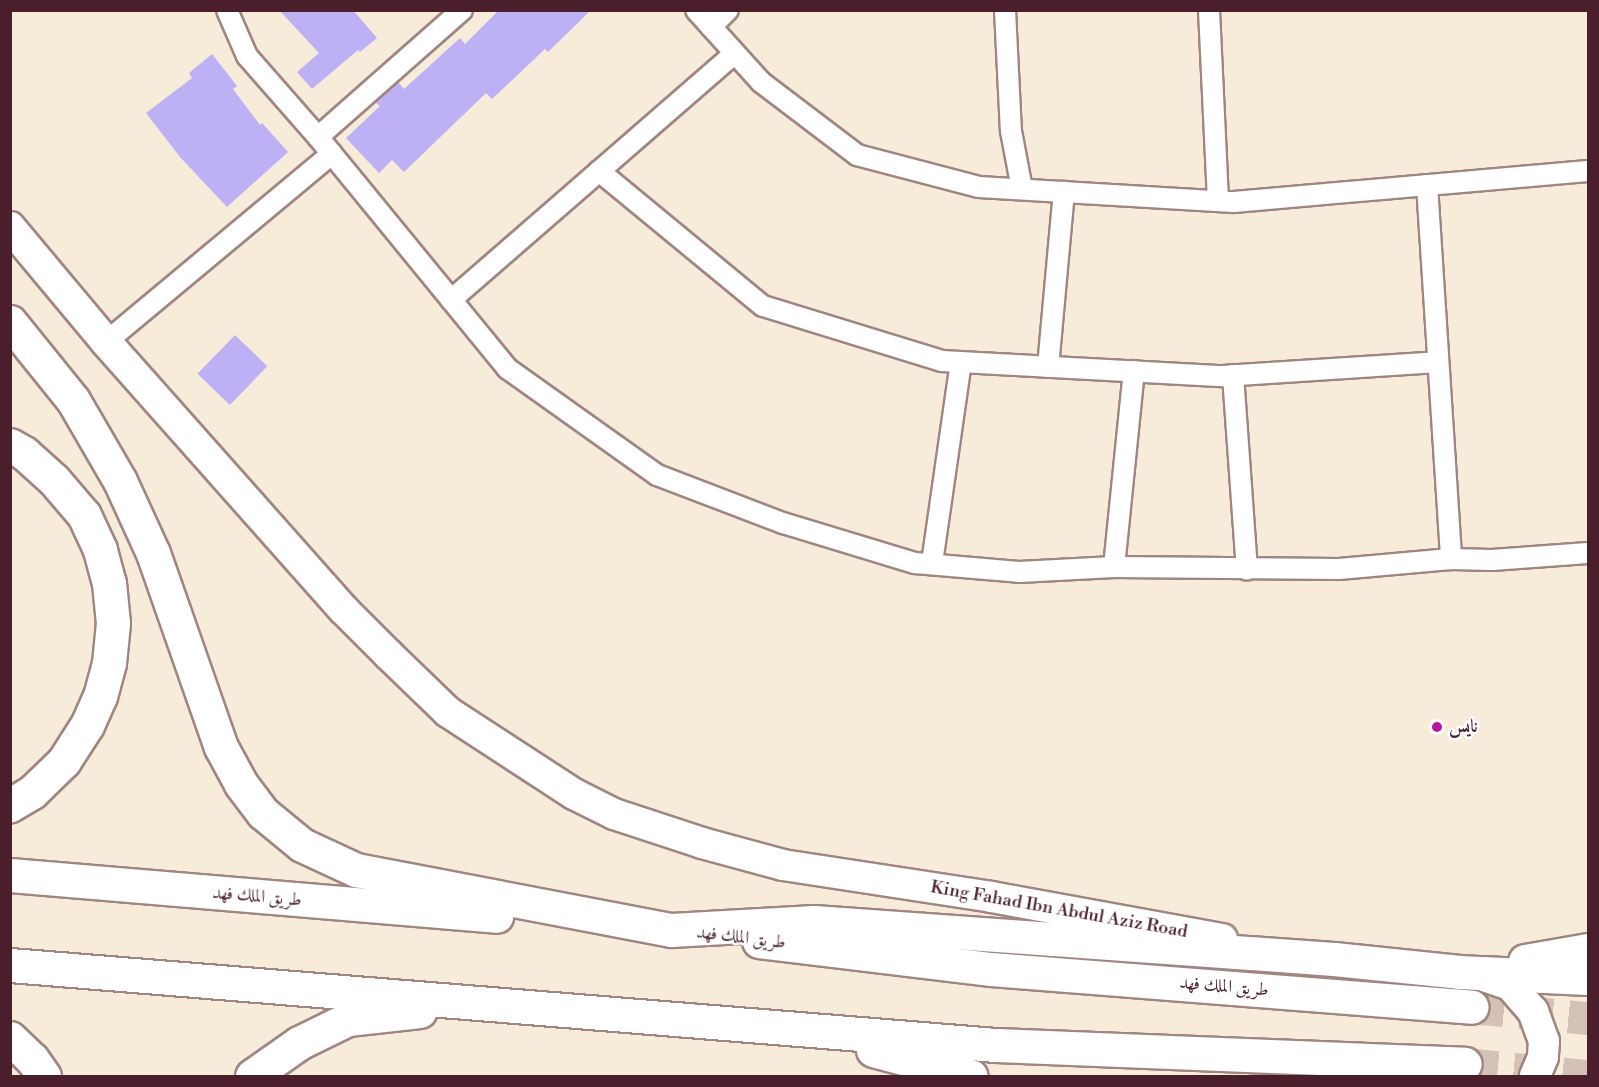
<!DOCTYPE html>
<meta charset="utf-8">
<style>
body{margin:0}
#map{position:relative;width:1599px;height:1087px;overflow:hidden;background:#f7ebd9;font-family:"Libre Bodoni",Amiri,serif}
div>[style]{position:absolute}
.building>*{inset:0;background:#bdb0f4;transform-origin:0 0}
.highway-tunnel>*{height:33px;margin-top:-16.5px;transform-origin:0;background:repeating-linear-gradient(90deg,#d4c2b6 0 33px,transparent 0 49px)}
.roads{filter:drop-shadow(2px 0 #a08582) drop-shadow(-2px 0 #a08582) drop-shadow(0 2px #a08582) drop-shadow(0 -2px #a08582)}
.street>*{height:20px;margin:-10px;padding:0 10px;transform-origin:10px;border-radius:10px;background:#fff}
.primary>*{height:30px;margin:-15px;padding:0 15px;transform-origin:15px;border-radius:15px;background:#fff}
.highway>*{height:33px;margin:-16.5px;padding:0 16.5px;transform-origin:16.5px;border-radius:16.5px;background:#fff}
.dots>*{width:16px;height:16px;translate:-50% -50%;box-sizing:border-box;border:3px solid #fff;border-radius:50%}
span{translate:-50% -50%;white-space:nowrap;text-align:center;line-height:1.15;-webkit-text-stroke:5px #fff;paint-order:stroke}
.poi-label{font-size:18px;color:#4a1f2b;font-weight:700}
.left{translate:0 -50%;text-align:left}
.street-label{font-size:18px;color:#4a1f2b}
.frame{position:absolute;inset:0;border:12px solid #4a1f2b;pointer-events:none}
</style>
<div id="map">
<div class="building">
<i style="clip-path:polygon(279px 10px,353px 10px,377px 38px,360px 52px,358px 50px,312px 89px,297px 72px,319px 53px)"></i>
<i style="clip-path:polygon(499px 10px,591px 10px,548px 52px,545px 49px,492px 99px,486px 93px,404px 172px,392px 160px,379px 173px,346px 138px,380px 106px,376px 103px,398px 82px,404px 89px,460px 38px,465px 44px)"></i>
<i style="clip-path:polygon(212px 54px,237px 86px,233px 89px,260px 125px,262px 123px,288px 152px,227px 207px,180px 157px,146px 113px,192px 78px,189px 73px)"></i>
<i style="left:235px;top:335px;width:45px;height:54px;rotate:44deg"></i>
</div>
<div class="highway-tunnel">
<i style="left:1471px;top:1007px;width:118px;rotate:5.4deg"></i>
<i style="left:1465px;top:1064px;width:124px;rotate:5.6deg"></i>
</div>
<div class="roads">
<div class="street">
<i style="left:227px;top:10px;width:50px;rotate:66.5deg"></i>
<i style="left:247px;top:56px;width:108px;rotate:48.8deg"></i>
<i style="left:318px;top:137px;width:300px;rotate:50.7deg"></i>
<i style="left:508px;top:369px;width:183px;rotate:35.4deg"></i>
<i style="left:657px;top:475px;width:135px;rotate:20.9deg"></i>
<i style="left:783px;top:523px;width:138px;rotate:16.9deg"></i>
<i style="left:915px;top:563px;width:104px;rotate:4.9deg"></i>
<i style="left:1019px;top:572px;width:95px;rotate:-3deg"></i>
<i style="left:1114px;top:567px;width:225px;rotate:0.5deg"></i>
<i style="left:1339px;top:569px;width:112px;rotate:-5.1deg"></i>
<i style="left:1451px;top:559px;width:41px;rotate:1.4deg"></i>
<i style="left:1492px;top:560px;width:96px;rotate:-4.2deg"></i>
<i style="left:696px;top:10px;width:97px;rotate:47.9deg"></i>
<i style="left:761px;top:82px;width:121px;rotate:37.2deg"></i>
<i style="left:857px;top:155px;width:126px;rotate:14.7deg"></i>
<i style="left:979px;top:187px;width:255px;rotate:3.4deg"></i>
<i style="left:1234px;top:202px;width:355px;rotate:-5deg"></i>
<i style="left:1005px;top:10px;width:121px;rotate:87.2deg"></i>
<i style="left:1011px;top:131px;width:59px;rotate:79.3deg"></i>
<i style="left:1209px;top:10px;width:191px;rotate:87.3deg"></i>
<i style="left:711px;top:27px;width:24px;rotate:-45deg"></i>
<i style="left:318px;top:137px;width:192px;rotate:-41.4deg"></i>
<i style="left:599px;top:171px;width:212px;rotate:39.5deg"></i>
<i style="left:763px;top:306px;width:187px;rotate:17.1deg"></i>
<i style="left:942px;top:361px;width:281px;rotate:3.1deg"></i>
<i style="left:1223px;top:376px;width:215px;rotate:-3.7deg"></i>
<i style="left:1427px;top:185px;width:375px;rotate:86.3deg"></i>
<i style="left:451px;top:300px;width:376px;rotate:-41deg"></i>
<i style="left:106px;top:342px;width:294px;rotate:-39.8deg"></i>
<i style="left:1048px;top:367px;width:176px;rotate:-84.8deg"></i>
<i style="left:1233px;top:375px;width:195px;rotate:85.9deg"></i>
<i style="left:932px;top:563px;width:203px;rotate:-81.8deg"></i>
<i style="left:1114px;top:567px;width:197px;rotate:-84.2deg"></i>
</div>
<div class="primary">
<i style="left:10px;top:227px;width:150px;rotate:50.1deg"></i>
<i style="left:106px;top:342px;width:358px;rotate:48.4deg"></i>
<i style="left:344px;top:610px;width:64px;rotate:45deg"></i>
<i style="left:389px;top:655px;width:82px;rotate:44deg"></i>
<i style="left:448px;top:712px;width:150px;rotate:33.1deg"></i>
<i style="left:574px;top:794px;width:45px;rotate:26.6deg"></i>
<i style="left:614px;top:814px;width:93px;rotate:18.2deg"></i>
<i style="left:702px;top:843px;width:84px;rotate:15.2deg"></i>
<i style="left:783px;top:865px;width:210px;rotate:8.7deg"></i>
<i style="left:991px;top:897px;width:235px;rotate:10.3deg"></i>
<i style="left:1481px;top:975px;width:31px;rotate:19deg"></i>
<i style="left:1510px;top:985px;width:35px;rotate:49deg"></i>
<i style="left:1533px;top:1011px;width:32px;rotate:70deg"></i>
<i style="left:1544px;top:1041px;width:16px;rotate:94deg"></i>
<i style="left:1543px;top:1057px;width:21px;rotate:113deg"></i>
</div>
<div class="highway">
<i style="left:10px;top:322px;width:100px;rotate:51.1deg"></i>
<i style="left:73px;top:400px;width:94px;rotate:59.9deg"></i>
<i style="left:120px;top:481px;width:79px;rotate:65.4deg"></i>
<i style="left:153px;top:553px;width:206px;rotate:70.7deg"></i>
<i style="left:221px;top:747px;width:42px;rotate:61.6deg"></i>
<i style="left:241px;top:784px;width:36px;rotate:53deg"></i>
<i style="left:263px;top:813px;width:50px;rotate:39.4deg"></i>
<i style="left:302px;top:845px;width:60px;rotate:24.8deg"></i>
<i style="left:356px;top:870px;width:321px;rotate:10.8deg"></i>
<i style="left:671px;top:930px;width:143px;rotate:-3.2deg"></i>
<i style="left:814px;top:922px;width:521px;rotate:4.07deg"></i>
<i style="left:1334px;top:959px;width:126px;rotate:5.9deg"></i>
<i style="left:1459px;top:972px;width:129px;rotate:2.7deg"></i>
<i style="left:10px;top:445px;width:16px;rotate:30deg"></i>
<i style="left:24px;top:453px;width:40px;rotate:42deg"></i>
<i style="left:54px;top:480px;width:46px;rotate:49.4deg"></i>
<i style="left:84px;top:515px;width:38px;rotate:65deg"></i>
<i style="left:100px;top:550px;width:34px;rotate:75deg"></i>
<i style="left:109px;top:583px;width:40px;rotate:84.3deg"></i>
<i style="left:113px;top:623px;width:40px;rotate:95.7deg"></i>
<i style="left:109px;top:663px;width:34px;rotate:105deg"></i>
<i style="left:100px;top:696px;width:32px;rotate:114deg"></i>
<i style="left:87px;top:725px;width:43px;rotate:122.6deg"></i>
<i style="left:64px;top:761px;width:45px;rotate:135.9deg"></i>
<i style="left:32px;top:792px;width:26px;rotate:149deg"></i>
<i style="left:10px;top:875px;width:488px;rotate:4.8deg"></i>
<i style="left:759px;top:941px;width:234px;rotate:6.9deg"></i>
<i style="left:991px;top:969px;width:482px;rotate:4.5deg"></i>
<i style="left:1525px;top:961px;width:64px;rotate:-9.9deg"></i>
<i style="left:10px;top:965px;width:989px;rotate:4.64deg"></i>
<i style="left:996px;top:1045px;width:469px;rotate:2.3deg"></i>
<i style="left:10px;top:1038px;width:30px;rotate:44deg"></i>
<i style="left:32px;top:1059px;width:21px;rotate:55deg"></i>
<i style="left:873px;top:1050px;width:101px;rotate:14.9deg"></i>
<i style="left:252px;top:1076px;width:57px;rotate:-35.1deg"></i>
<i style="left:299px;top:1043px;width:55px;rotate:-26.1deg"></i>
<i style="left:348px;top:1019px;width:72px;rotate:-6.3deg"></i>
</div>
</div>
<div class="dots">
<i style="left:1437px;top:727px;background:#b5179e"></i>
</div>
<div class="poi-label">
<span class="left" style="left:1449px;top:727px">نايس</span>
</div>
<div class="street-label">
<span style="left:257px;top:897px;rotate:5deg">طريق الملك فهد</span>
<span style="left:1059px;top:910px;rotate:10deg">King Fahad Ibn Abdul Aziz Road</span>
<span style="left:741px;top:938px;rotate:7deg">طريق الملك فهد</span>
<span style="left:1224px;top:987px;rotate:5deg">طريق الملك فهد</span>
</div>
<div class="frame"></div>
</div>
